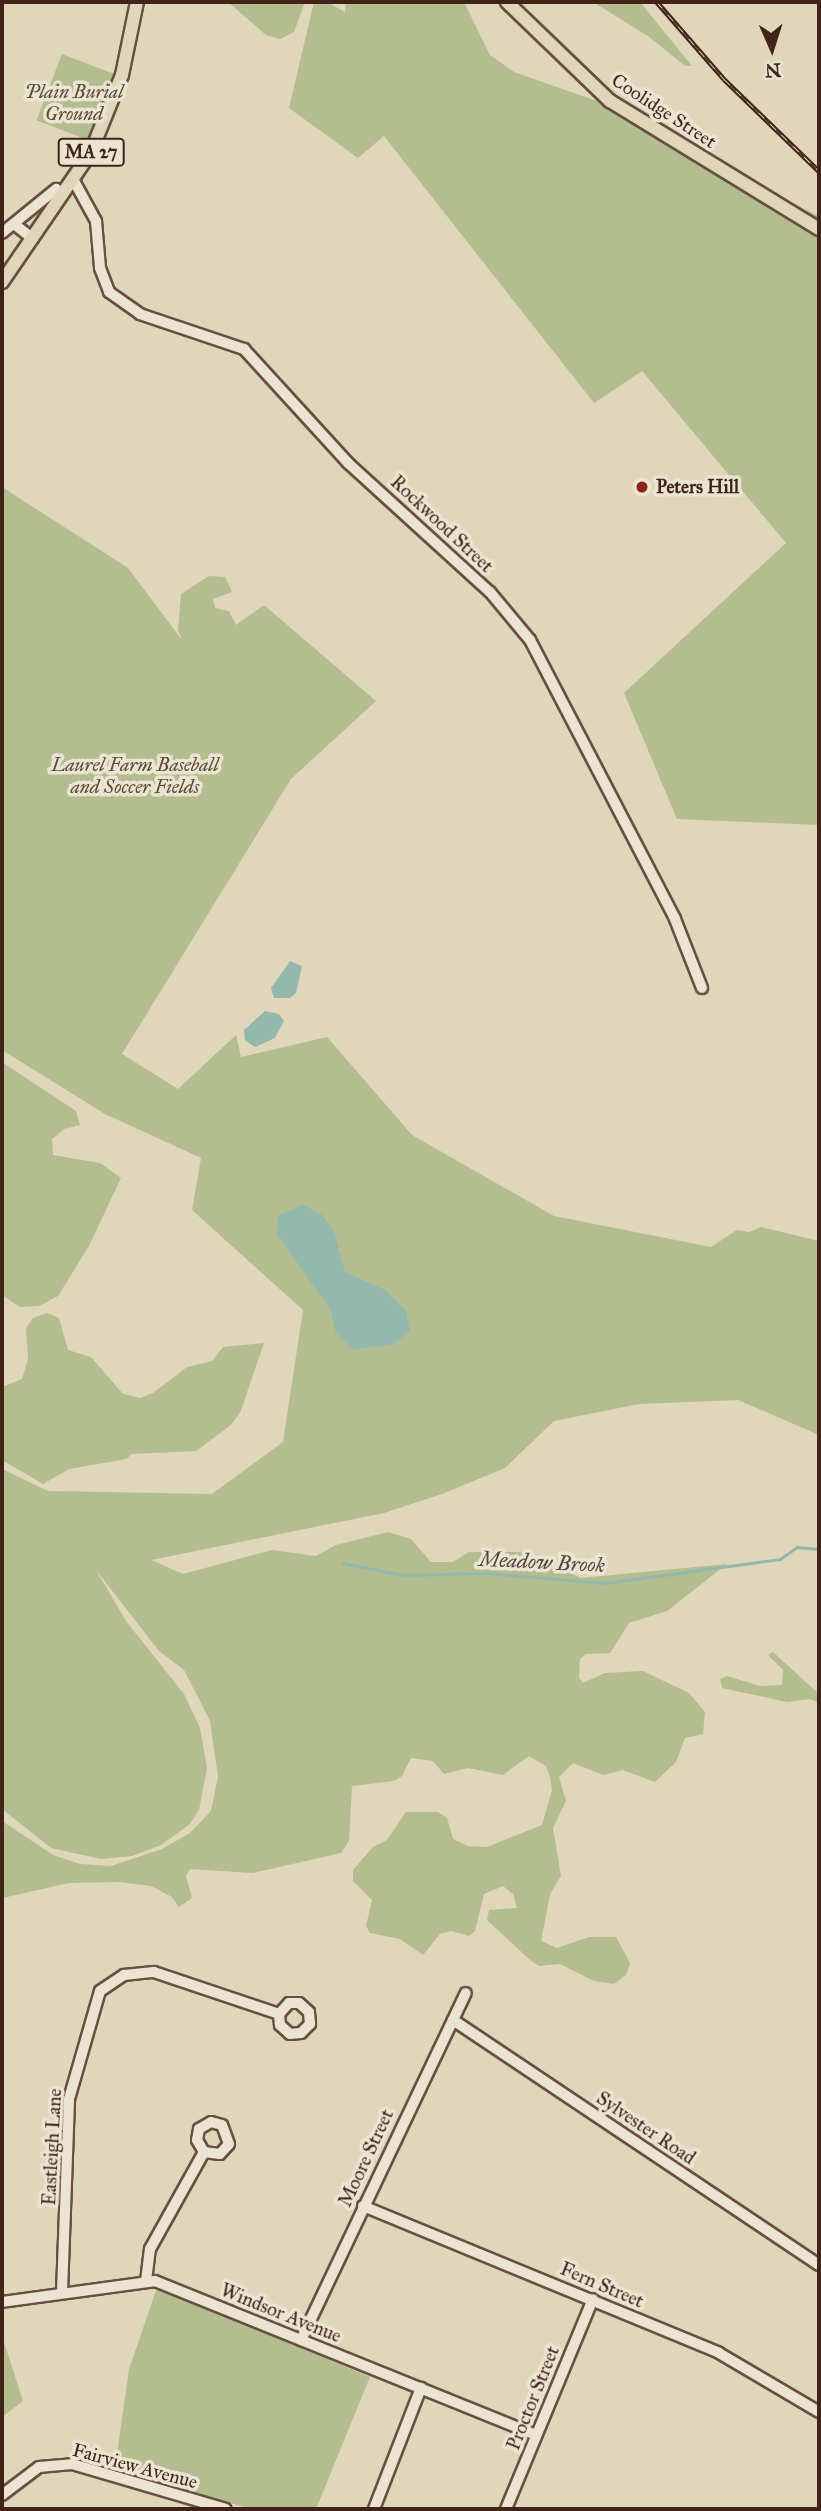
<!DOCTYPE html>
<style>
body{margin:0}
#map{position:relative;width:821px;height:2511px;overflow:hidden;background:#e0d6b9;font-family:"IM FELL Great Primer",serif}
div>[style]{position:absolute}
.green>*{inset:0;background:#b3bd8f;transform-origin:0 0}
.water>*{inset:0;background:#94b9ac}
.stream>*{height:2.5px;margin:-1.25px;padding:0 1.25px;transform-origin:1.25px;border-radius:1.25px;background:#94b9ac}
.roads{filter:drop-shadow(2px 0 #685041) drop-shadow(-2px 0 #685041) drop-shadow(0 2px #685041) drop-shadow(0 -2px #685041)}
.minor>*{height:10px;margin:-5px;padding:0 5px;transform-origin:5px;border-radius:5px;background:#ebe4d2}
.major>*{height:12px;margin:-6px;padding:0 6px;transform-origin:6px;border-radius:6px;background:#e0d6b9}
.rail>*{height:5px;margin-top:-2.5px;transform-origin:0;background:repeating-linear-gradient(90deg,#ebe4d2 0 8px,#402319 0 16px);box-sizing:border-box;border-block:2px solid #402319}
.dots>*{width:19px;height:19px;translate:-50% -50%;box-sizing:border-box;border:4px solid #ebe4d2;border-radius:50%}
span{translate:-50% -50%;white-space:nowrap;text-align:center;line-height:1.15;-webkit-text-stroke:7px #ebe4d2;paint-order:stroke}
.shield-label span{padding:2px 5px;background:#ebe4d2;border:2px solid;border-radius:5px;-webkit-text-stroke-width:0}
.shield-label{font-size:18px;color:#402319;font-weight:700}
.park-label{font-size:19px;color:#5d4a36;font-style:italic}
.street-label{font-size:19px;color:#402319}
.poi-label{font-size:19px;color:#402319;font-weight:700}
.left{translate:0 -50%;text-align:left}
.water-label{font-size:21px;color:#55483e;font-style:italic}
.frame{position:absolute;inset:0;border:4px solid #402319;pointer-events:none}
.north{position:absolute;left:737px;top:14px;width:70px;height:70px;-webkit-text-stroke:5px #ebe4d2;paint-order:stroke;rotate:177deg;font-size:19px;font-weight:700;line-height:28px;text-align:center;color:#402319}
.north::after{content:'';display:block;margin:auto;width:24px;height:32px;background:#402319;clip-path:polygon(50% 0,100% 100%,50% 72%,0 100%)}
</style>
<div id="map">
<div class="green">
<i style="clip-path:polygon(228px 2px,305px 2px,294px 32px,280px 39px,266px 35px)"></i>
<i style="clip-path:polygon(314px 2px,327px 2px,345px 12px,346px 2px,464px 2px,490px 55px,514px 72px,614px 107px,719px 169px,819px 216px,819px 825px,677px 819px,624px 693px,786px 543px,642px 371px,594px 403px,384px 136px,358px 158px,289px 108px)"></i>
<i style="clip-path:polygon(593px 2px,640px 2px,692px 66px,685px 66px,648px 36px)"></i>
<i style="left:62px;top:54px;width:55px;height:71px;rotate:21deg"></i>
<i style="clip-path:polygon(2px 487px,128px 568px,182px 640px,178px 631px,181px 594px,209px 576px,225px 577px,232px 592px,213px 599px,215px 608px,229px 611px,236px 625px,264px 605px,376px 701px,291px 779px,122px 1054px,178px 1089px,236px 1035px,241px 1057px,327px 1037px,412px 1135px,554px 1216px,711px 1247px,737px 1230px,749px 1232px,761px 1227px,819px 1241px,819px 1435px,738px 1400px,639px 1404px,554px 1421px,505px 1468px,442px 1494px,384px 1513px,151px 1560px,183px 1574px,272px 1550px,316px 1556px,336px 1545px,388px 1532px,411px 1539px,431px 1562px,453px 1562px,469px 1552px,521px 1552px,581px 1578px,727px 1564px,667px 1611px,629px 1623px,610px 1653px,586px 1654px,580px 1659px,579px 1678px,583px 1683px,605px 1673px,643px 1671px,689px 1693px,705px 1712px,703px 1734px,685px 1738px,676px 1762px,655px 1782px,623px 1770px,603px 1775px,573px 1763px,559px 1777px,566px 1801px,553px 1828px,561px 1876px,550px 1894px,541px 1941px,557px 1948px,589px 1937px,616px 1937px,630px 1963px,626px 1975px,614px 1984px,594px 1981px,560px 1964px,539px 1966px,530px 1960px,487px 1920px,489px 1910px,517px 1908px,513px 1894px,503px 1886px,484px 1894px,475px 1931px,469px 1936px,451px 1931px,440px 1934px,423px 1955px,400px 1939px,370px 1933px,366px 1926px,372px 1900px,353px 1881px,353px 1870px,373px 1847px,387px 1840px,406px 1812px,438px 1812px,447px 1818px,453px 1839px,468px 1846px,487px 1847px,542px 1825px,552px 1790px,550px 1777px,546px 1766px,529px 1756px,503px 1775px,468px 1768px,444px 1774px,433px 1761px,411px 1758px,402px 1776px,394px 1781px,352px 1786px,349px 1841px,341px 1853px,253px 1873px,190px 1869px,186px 1876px,192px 1898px,179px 1907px,172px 1897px,151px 1886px,119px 1882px,69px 1883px,2px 1898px,2px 1821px,53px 1855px,80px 1864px,111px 1866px,162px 1849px,190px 1833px,211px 1811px,218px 1777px,210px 1721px,184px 1670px,159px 1651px,96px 1570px,126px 1621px,184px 1694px,200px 1728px,207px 1768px,199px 1810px,190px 1824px,161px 1845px,132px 1856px,101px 1859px,51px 1848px,2px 1809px,2px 1469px,48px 1491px,212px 1494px,283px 1442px,303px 1310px,192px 1210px,201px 1158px,105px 1114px,2px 1050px)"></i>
<i style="clip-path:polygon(2px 1062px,76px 1111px,80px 1125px,64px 1129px,52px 1139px,53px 1155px,100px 1163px,121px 1178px,89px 1246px,58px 1296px,39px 1306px,20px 1307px,2px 1295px)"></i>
<i style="clip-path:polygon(47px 1313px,59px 1318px,68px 1350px,91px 1357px,123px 1394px,140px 1398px,153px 1393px,187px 1367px,212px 1361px,223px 1347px,264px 1343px,240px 1413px,231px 1425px,196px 1451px,131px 1454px,127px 1459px,69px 1469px,43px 1484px,2px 1460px,2px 1387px,22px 1379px,28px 1359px,26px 1328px,33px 1318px)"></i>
<i style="clip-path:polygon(773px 1652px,819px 1694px,819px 1703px,810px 1699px,787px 1702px,722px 1688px,720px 1679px,727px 1676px,760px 1686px,782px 1685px,783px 1670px,768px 1655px)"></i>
<i style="clip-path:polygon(157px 2288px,370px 2377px,316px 2509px,250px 2509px,115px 2468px,129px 2369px)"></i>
<i style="clip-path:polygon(2px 2336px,23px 2401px,2px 2417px)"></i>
</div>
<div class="water">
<i style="clip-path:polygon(290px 961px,302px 966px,296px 993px,290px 998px,274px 998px,271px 988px)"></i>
<i style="clip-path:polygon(265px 1011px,279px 1014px,284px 1021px,275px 1038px,255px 1047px,245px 1040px,244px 1030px)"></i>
<i style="clip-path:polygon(303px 1205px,321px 1214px,333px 1228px,345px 1272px,385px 1290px,406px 1311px,410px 1331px,394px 1344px,353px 1350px,336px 1333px,330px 1309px,276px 1233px,279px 1215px)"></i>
</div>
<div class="stream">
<i style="left:343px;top:1563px;width:60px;rotate:11.5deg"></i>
<i style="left:402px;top:1575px;width:85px;rotate:-1.3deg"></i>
<i style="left:487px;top:1573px;width:118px;rotate:4.8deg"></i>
<i style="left:605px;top:1583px;width:177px;rotate:-7.8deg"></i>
<i style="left:780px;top:1559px;width:21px;rotate:-35deg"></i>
<i style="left:797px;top:1547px;width:22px;rotate:5deg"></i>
</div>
<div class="roads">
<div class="minor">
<i style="left:74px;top:181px;width:46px;rotate:61.2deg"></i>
<i style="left:96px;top:221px;width:47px;rotate:85.1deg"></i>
<i style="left:100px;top:268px;width:26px;rotate:69deg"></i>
<i style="left:109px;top:292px;width:38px;rotate:35deg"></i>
<i style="left:140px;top:314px;width:110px;rotate:18.6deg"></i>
<i style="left:244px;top:349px;width:154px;rotate:47.6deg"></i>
<i style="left:348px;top:463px;width:192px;rotate:42.3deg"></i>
<i style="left:490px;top:592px;width:62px;rotate:50.2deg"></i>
<i style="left:530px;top:640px;width:314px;rotate:62.5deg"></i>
<i style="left:675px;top:919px;width:74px;rotate:68.6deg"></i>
<i style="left:14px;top:224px;width:24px;rotate:38deg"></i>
<i style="left:2px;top:233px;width:70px;rotate:-39.2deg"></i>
<i style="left:453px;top:2020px;width:440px;rotate:33.8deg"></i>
<i style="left:363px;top:2206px;width:385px;rotate:22.4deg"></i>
<i style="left:719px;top:2353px;width:116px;rotate:30.5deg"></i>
<i style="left:146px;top:2281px;width:32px;rotate:-83deg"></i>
<i style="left:150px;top:2249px;width:111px;rotate:-60.9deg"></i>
<i style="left:204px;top:2152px;width:16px;rotate:7deg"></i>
<i style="left:220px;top:2154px;width:13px;rotate:-48deg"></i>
<i style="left:229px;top:2144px;width:20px;rotate:-110deg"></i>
<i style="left:222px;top:2125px;width:11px;rotate:-165deg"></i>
<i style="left:211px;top:2122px;width:14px;rotate:150deg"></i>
<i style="left:199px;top:2129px;width:11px;rotate:100deg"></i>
<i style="left:197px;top:2140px;width:14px;rotate:60deg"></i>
<i style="left:62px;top:2292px;width:193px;rotate:-87.9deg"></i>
<i style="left:69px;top:2099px;width:112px;rotate:-74deg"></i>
<i style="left:100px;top:1991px;width:29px;rotate:-34deg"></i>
<i style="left:124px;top:1975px;width:30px;rotate:-6deg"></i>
<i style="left:154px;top:1972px;width:132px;rotate:18.6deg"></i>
<i style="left:279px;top:2014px;width:11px;rotate:85deg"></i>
<i style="left:280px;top:2025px;width:13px;rotate:42deg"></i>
<i style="left:290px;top:2034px;width:11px;rotate:-5deg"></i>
<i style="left:301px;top:2033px;width:13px;rotate:-45deg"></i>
<i style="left:310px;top:2024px;width:12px;rotate:-95deg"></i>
<i style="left:309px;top:2012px;width:13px;rotate:-138deg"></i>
<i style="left:299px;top:2003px;width:10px;rotate:180deg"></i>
<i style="left:289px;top:2003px;width:15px;rotate:132deg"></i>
<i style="left:2px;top:2302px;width:154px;rotate:-7.8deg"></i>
<i style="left:155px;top:2281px;width:411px;rotate:22deg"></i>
<i style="left:301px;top:2340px;width:384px;rotate:-64.6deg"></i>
<i style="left:2px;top:2495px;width:46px;rotate:-37.1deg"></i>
<i style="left:39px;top:2467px;width:33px;rotate:-5deg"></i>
<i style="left:72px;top:2464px;width:160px;rotate:16.3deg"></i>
<i style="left:374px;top:2509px;width:130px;rotate:-68.8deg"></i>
<i style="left:506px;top:2509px;width:227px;rotate:-67.5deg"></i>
</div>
<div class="major">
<i style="left:507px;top:2px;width:143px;rotate:43.9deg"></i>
<i style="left:610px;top:101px;width:245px;rotate:31.5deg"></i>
<i style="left:2px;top:282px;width:158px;rotate:-55.6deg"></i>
<i style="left:91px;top:152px;width:83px;rotate:-68.1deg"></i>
<i style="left:122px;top:75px;width:75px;rotate:-78.4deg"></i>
</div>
</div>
<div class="rail">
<i style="left:657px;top:2px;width:102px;rotate:49deg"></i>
<i style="left:724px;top:79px;width:132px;rotate:44.1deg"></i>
</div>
<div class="dots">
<i style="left:642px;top:487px;background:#8f2418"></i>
</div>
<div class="shield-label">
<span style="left:91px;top:152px">MA 27</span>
</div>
<div class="park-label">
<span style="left:74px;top:103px">Plain Burial<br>Ground</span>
<span style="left:135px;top:776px">Laurel Farm Baseball<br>and Soccer Fields</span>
</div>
<div class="street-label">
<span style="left:664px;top:111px;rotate:33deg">Coolidge Street</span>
<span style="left:442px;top:524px;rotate:43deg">Rockwood Street</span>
<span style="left:646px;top:2128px;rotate:34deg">Sylvester Road</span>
<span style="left:52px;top:2147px;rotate:-87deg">Eastleigh Lane</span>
<span style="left:366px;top:2158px;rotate:-65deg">Moore Street</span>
<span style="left:602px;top:2285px;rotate:23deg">Fern Street</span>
<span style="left:281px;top:2313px;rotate:22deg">Windsor Avenue</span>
<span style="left:533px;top:2398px;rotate:-68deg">Proctor Street</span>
<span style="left:135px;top:2466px;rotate:15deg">Fairview Avenue</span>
</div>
<div class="poi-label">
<span class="left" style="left:656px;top:487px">Peters Hill</span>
</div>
<div class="water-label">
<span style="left:542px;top:1562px;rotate:3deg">Meadow Brook</span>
</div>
<div class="frame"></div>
<div class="north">N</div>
</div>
